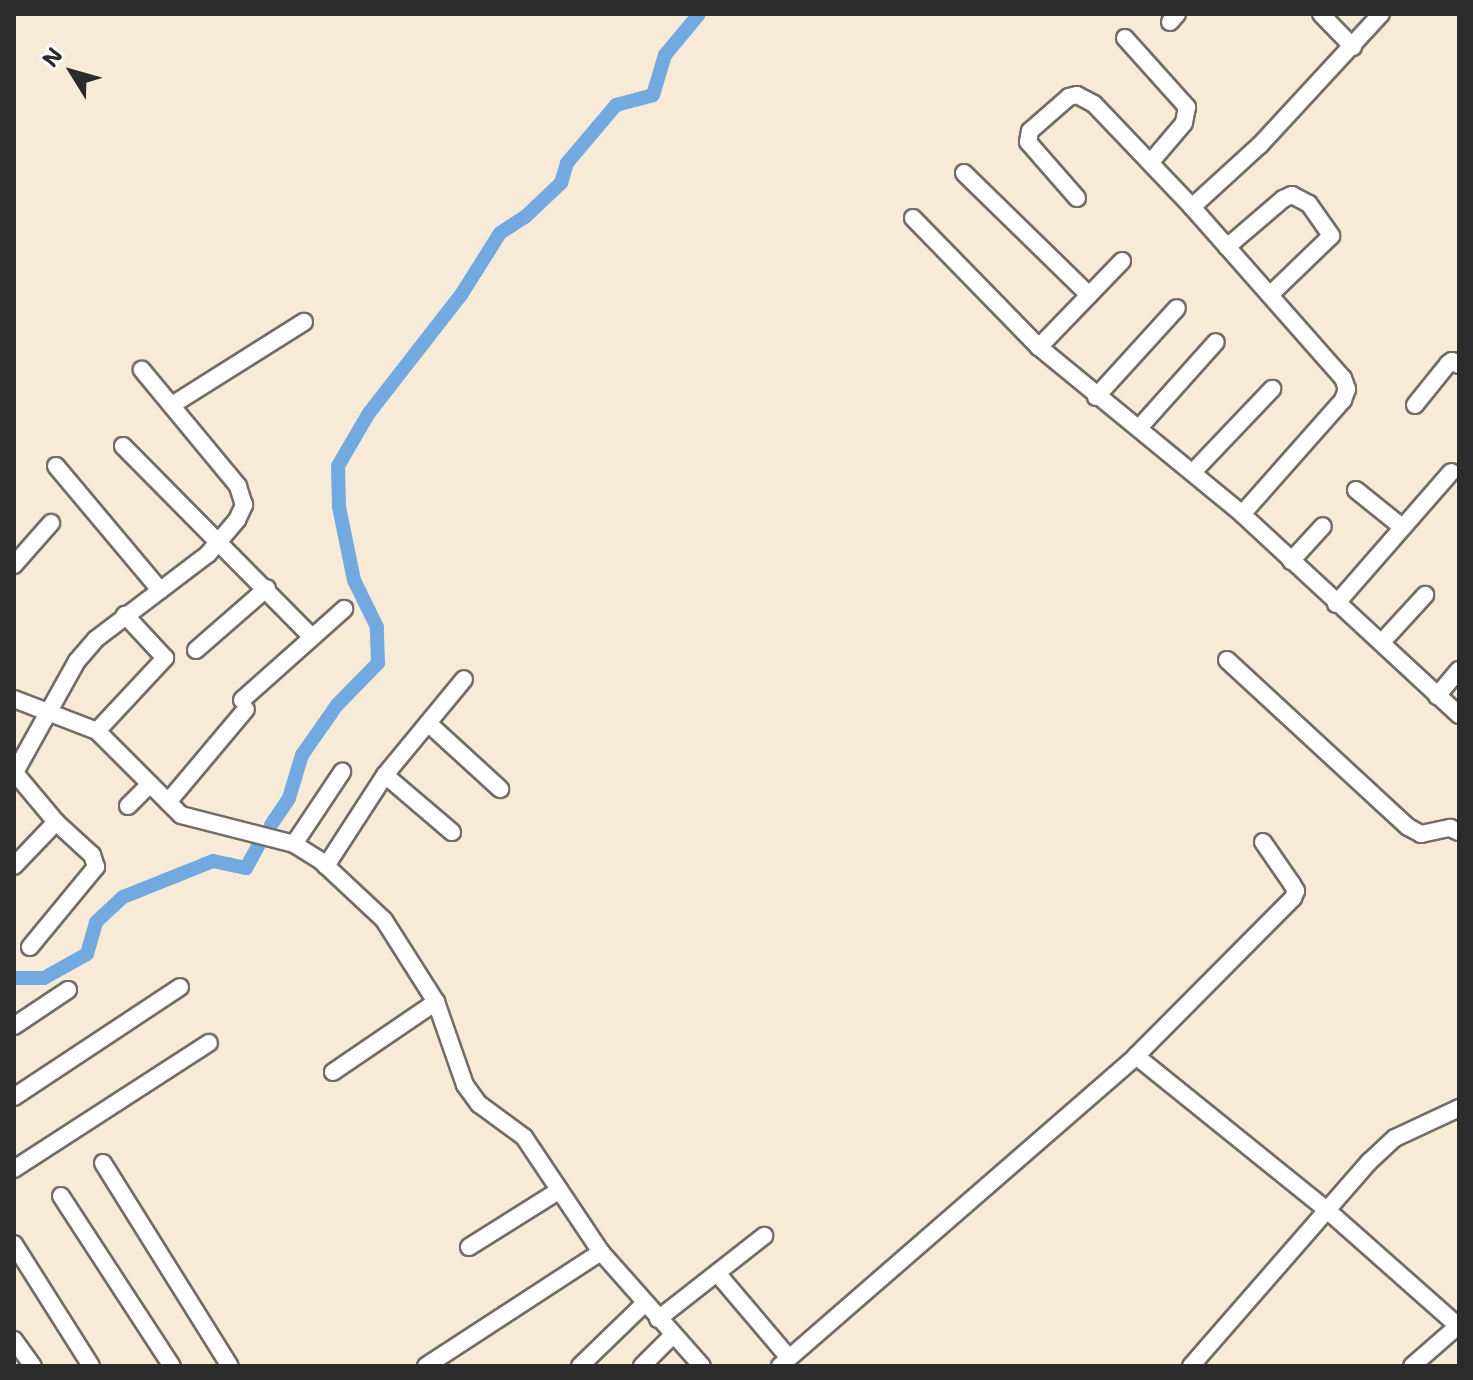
<!DOCTYPE html>
<style>
body{margin:0}
#map{position:relative;width:1473px;height:1380px;overflow:hidden;background:#f7ead7;font-family:"Shantell Sans",sans-serif}
div>[style]{position:absolute}
.canal>*{height:14px;margin:-7px;padding:0 7px;transform-origin:7px;border-radius:7px;background:#73a9e1}
.roads{filter:drop-shadow(2px 0 #726e67) drop-shadow(-2px 0 #726e67) drop-shadow(0 2px #726e67) drop-shadow(0 -2px #726e67)}
.minor>*{height:16px;margin:-8px;padding:0 8px;transform-origin:8px;border-radius:8px;background:#fff}
span{translate:-50% -50%;white-space:nowrap;text-align:center;line-height:1.15;-webkit-text-stroke:8px #fff;paint-order:stroke}
.frame{position:absolute;inset:0;border:16px solid #2b2b2b;pointer-events:none}
.north{position:absolute;left:32px;top:32px;width:80px;height:80px;-webkit-text-stroke:6px #fff;paint-order:stroke;rotate:307deg;font-size:22px;font-weight:700;line-height:32px;text-align:center;color:#2b2b2b}
.north::after{content:'';display:block;margin:auto;width:28px;height:36px;background:#2b2b2b;clip-path:polygon(50% 0,100% 100%,50% 72%,0 100%)}
</style>
<div id="map">
<div class="canal">
<i style="left:271px;top:825px;width:32px;rotate:-56deg"></i>
<i style="left:289px;top:798px;width:45px;rotate:-73.2deg"></i>
<i style="left:302px;top:755px;width:61px;rotate:-55deg"></i>
<i style="left:337px;top:705px;width:59px;rotate:-45.7deg"></i>
<i style="left:378px;top:663px;width:36px;rotate:-92deg"></i>
<i style="left:377px;top:627px;width:52px;rotate:-116.1deg"></i>
<i style="left:354px;top:580px;width:75px;rotate:-101.6deg"></i>
<i style="left:339px;top:507px;width:41px;rotate:-91.4deg"></i>
<i style="left:338px;top:466px;width:61px;rotate:-59.7deg"></i>
<i style="left:369px;top:413px;width:150px;rotate:-52.1deg"></i>
<i style="left:461px;top:295px;width:73px;rotate:-57.8deg"></i>
<i style="left:500px;top:233px;width:30px;rotate:-33deg"></i>
<i style="left:525px;top:217px;width:50px;rotate:-43.4deg"></i>
<i style="left:561px;top:183px;width:21px;rotate:-73deg"></i>
<i style="left:567px;top:163px;width:76px;rotate:-49.8deg"></i>
<i style="left:616px;top:105px;width:38px;rotate:-15deg"></i>
<i style="left:653px;top:95px;width:42px;rotate:-73.3deg"></i>
<i style="left:665px;top:55px;width:53px;rotate:-50.3deg"></i>
<i style="left:14px;top:978px;width:30px"></i>
<i style="left:44px;top:978px;width:49px;rotate:-29.2deg"></i>
<i style="left:87px;top:954px;width:33px;rotate:-74deg"></i>
<i style="left:96px;top:922px;width:37px;rotate:-43deg"></i>
<i style="left:123px;top:897px;width:97px;rotate:-21.8deg"></i>
<i style="left:213px;top:861px;width:34px;rotate:12deg"></i>
<i style="left:246px;top:868px;width:25px;rotate:-61deg"></i>
</div>
<div class="roads">
<div class="minor">
<i style="left:1321px;top:14px;width:46px;rotate:45.9deg"></i>
<i style="left:1170px;top:22px;width:11px;rotate:-49deg"></i>
<i style="left:1125px;top:38px;width:93px;rotate:48.1deg"></i>
<i style="left:1187px;top:107px;width:16px;rotate:101deg"></i>
<i style="left:1184px;top:123px;width:52px;rotate:130.4deg"></i>
<i style="left:964px;top:173px;width:175px;rotate:44.3deg"></i>
<i style="left:1077px;top:198px;width:74px;rotate:-131.2deg"></i>
<i style="left:1028px;top:142px;width:11px;rotate:-80deg"></i>
<i style="left:1030px;top:131px;width:52px;rotate:-41.1deg"></i>
<i style="left:1069px;top:97px;width:8px;rotate:-14deg"></i>
<i style="left:1077px;top:95px;width:19px;rotate:28deg"></i>
<i style="left:1094px;top:104px;width:142px;rotate:46.4deg"></i>
<i style="left:1192px;top:207px;width:92px;rotate:-42.4deg"></i>
<i style="left:1260px;top:145px;width:178px;rotate:-47.3deg"></i>
<i style="left:1192px;top:207px;width:228px;rotate:48.6deg"></i>
<i style="left:1343px;top:378px;width:12px;rotate:70deg"></i>
<i style="left:1347px;top:389px;width:12px;rotate:110deg"></i>
<i style="left:1343px;top:400px;width:152px;rotate:131.5deg"></i>
<i style="left:913px;top:218px;width:180px;rotate:45.7deg"></i>
<i style="left:1227px;top:247px;width:74px;rotate:-40.6deg"></i>
<i style="left:1283px;top:199px;width:10px;rotate:-24deg"></i>
<i style="left:1292px;top:195px;width:19px;rotate:28deg"></i>
<i style="left:1309px;top:204px;width:39px;rotate:55deg"></i>
<i style="left:1331px;top:236px;width:85px;rotate:136deg"></i>
<i style="left:1122px;top:261px;width:120px;rotate:134deg"></i>
<i style="left:1039px;top:347px;width:263px;rotate:39.4deg"></i>
<i style="left:1242px;top:514px;width:296px;rotate:42.8deg"></i>
<i style="left:1096px;top:397px;width:120px;rotate:-47.7deg"></i>
<i style="left:172px;top:405px;width:156px;rotate:-32.2deg"></i>
<i style="left:1415px;top:405px;width:53px;rotate:-51.2deg"></i>
<i style="left:1448px;top:364px;width:5px;rotate:-37deg"></i>
<i style="left:1452px;top:361px;width:8px;rotate:30deg"></i>
<i style="left:1139px;top:428px;width:115px;rotate:-48.2deg"></i>
<i style="left:123px;top:446px;width:267px;rotate:45.3deg"></i>
<i style="left:56px;top:466px;width:162px;rotate:50deg"></i>
<i style="left:1193px;top:472px;width:115px;rotate:-46.4deg"></i>
<i style="left:1356px;top:490px;width:59px;rotate:38.8deg"></i>
<i style="left:1291px;top:561px;width:47px;rotate:-47.6deg"></i>
<i style="left:14px;top:565px;width:56px;rotate:-48.6deg"></i>
<i style="left:1336px;top:604px;width:175px;rotate:-48.9deg"></i>
<i style="left:1382px;top:642px;width:64px;rotate:-47.5deg"></i>
<i style="left:196px;top:650px;width:94px;rotate:-41.1deg"></i>
<i style="left:1227px;top:660px;width:246px;rotate:42.7deg"></i>
<i style="left:1408px;top:827px;width:15px;rotate:28deg"></i>
<i style="left:1421px;top:834px;width:30px;rotate:-12deg"></i>
<i style="left:1450px;top:828px;width:10px;rotate:24deg"></i>
<i style="left:1437px;top:696px;width:34px;rotate:-50deg"></i>
<i style="left:14px;top:699px;width:89px;rotate:21.1deg"></i>
<i style="left:97px;top:731px;width:119px;rotate:45deg"></i>
<i style="left:181px;top:815px;width:117px;rotate:14.4deg"></i>
<i style="left:294px;top:844px;width:32px;rotate:32deg"></i>
<i style="left:321px;top:861px;width:86px;rotate:43.1deg"></i>
<i style="left:384px;top:920px;width:97px;rotate:57.6deg"></i>
<i style="left:436px;top:1002px;width:88px;rotate:70.7deg"></i>
<i style="left:465px;top:1085px;width:24px;rotate:54deg"></i>
<i style="left:479px;top:1104px;width:56px;rotate:36.3deg"></i>
<i style="left:524px;top:1137px;width:138px;rotate:56.2deg"></i>
<i style="left:601px;top:1252px;width:152px;rotate:48.5deg"></i>
<i style="left:242px;top:700px;width:137px;rotate:-41.7deg"></i>
<i style="left:428px;top:723px;width:98px;rotate:42.5deg"></i>
<i style="left:97px;top:731px;width:100px;rotate:-47deg"></i>
<i style="left:165px;top:658px;width:59px;rotate:-132.9deg"></i>
<i style="left:14px;top:774px;width:129px;rotate:-60.9deg"></i>
<i style="left:77px;top:661px;width:29px;rotate:-49deg"></i>
<i style="left:96px;top:639px;width:141px;rotate:-37.2deg"></i>
<i style="left:208px;top:554px;width:45px;rotate:-49.5deg"></i>
<i style="left:237px;top:520px;width:17px;rotate:-65deg"></i>
<i style="left:244px;top:505px;width:20px;rotate:-108deg"></i>
<i style="left:238px;top:486px;width:151px;rotate:-129.6deg"></i>
<i style="left:385px;top:775px;width:88px;rotate:40.4deg"></i>
<i style="left:168px;top:802px;width:121px;rotate:-50deg"></i>
<i style="left:128px;top:806px;width:31px;rotate:-45deg"></i>
<i style="left:294px;top:844px;width:87px;rotate:-56.3deg"></i>
<i style="left:14px;top:866px;width:61px;rotate:-46.3deg"></i>
<i style="left:56px;top:822px;width:64px;rotate:-129.9deg"></i>
<i style="left:326px;top:866px;width:108px;rotate:-57deg"></i>
<i style="left:385px;top:775px;width:124px;rotate:-50.5deg"></i>
<i style="left:30px;top:947px;width:104px;rotate:-50.5deg"></i>
<i style="left:96px;top:867px;width:13px;rotate:-108deg"></i>
<i style="left:92px;top:855px;width:49px;rotate:-137.5deg"></i>
<i style="left:14px;top:1026px;width:65px;rotate:-33.7deg"></i>
<i style="left:1136px;top:1056px;width:223px;rotate:-45.2deg"></i>
<i style="left:1293px;top:898px;width:8px;rotate:-67deg"></i>
<i style="left:1296px;top:891px;width:8px;rotate:-120deg"></i>
<i style="left:1292px;top:884px;width:51px;rotate:-124.6deg"></i>
<i style="left:333px;top:1072px;width:125px;rotate:-34.2deg"></i>
<i style="left:14px;top:1097px;width:199px;rotate:-33.5deg"></i>
<i style="left:103px;top:1163px;width:239px;rotate:58deg"></i>
<i style="left:14px;top:1169px;width:232px;rotate:-32.9deg"></i>
<i style="left:61px;top:1196px;width:203px;rotate:56.9deg"></i>
<i style="left:14px;top:1244px;width:144px;rotate:57.7deg"></i>
<i style="left:469px;top:1247px;width:107px;rotate:-32.1deg"></i>
<i style="left:717px;top:1273px;width:111px;rotate:49.7deg"></i>
<i style="left:658px;top:1319px;width:135px;rotate:-38.1deg"></i>
<i style="left:14px;top:1340px;width:32px;rotate:54deg"></i>
<i style="left:426px;top:1366px;width:209px;rotate:-33.1deg"></i>
<i style="left:580px;top:1366px;width:91px;rotate:-44.1deg"></i>
<i style="left:642px;top:1366px;width:44px;rotate:-45deg"></i>
<i style="left:780px;top:1366px;width:472px;rotate:-41deg"></i>
<i style="left:1136px;top:1056px;width:245px;rotate:38.9deg"></i>
<i style="left:1327px;top:1210px;width:175px;rotate:41.5deg"></i>
<i style="left:1191px;top:1366px;width:271px;rotate:-48.9deg"></i>
<i style="left:1369px;top:1162px;width:35px;rotate:-43deg"></i>
<i style="left:1395px;top:1138px;width:71px;rotate:-25.1deg"></i>
<i style="left:1412px;top:1366px;width:62px;rotate:-41.1deg"></i>
</div>
</div>
<div class="frame"></div>
<div class="north">N</div>
</div>
